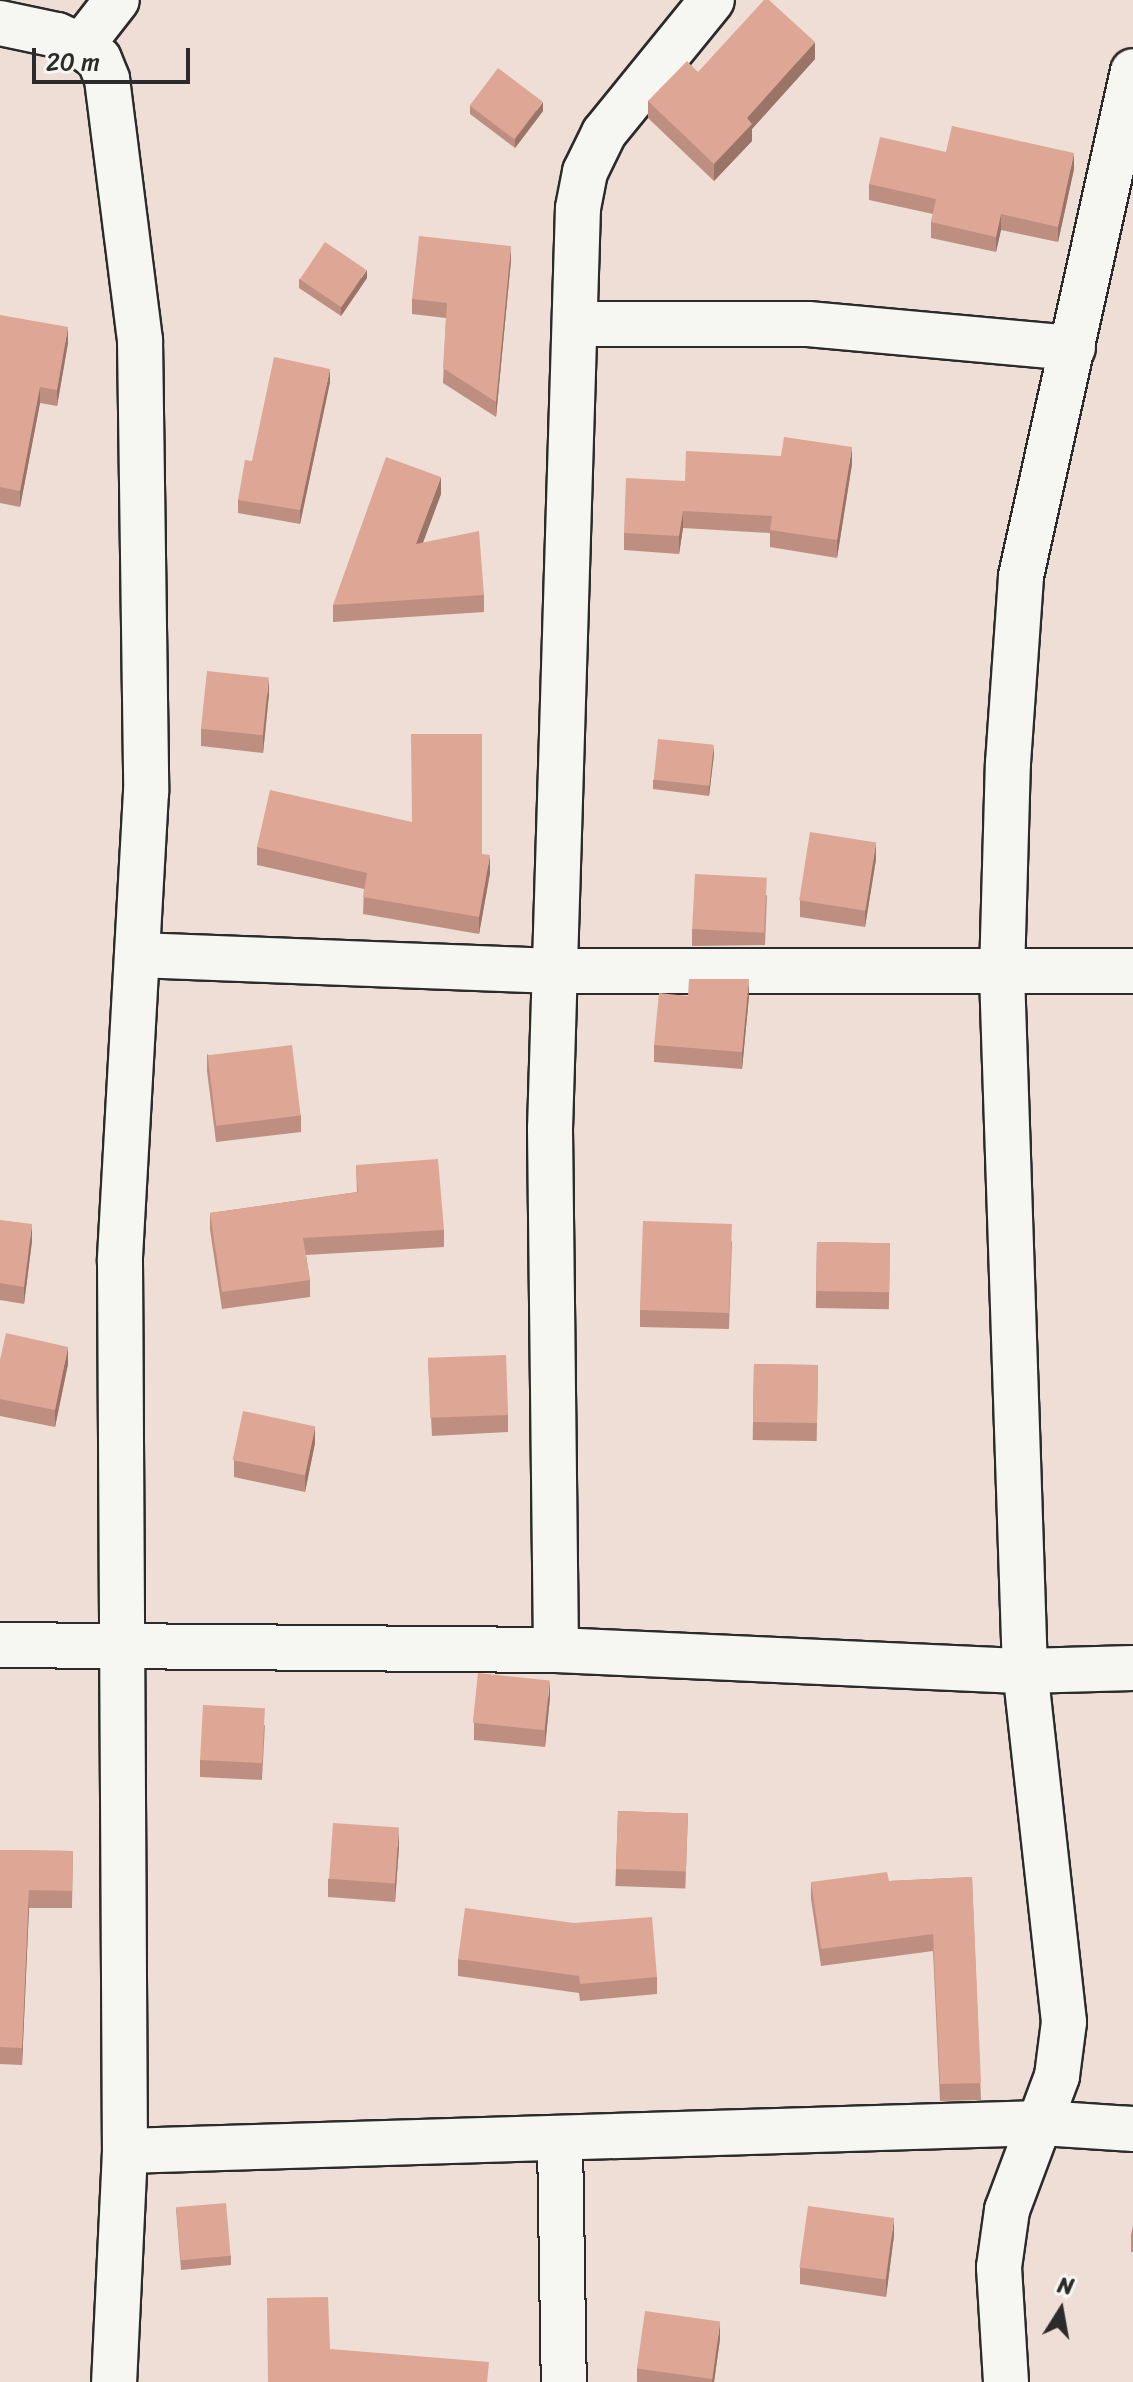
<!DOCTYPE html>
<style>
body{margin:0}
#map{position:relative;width:1133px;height:2382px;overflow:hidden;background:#eeded6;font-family:Sriracha,sans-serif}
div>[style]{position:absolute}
.roads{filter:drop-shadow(2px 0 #2b2b2b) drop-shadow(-2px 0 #2b2b2b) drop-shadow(0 2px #2b2b2b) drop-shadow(0 -2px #2b2b2b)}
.minor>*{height:44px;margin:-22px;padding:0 22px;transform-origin:22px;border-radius:22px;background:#f6f6f2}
.wall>*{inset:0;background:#be8f80;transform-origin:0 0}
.shaded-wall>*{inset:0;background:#9b7468}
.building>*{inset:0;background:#dda695;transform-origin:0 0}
span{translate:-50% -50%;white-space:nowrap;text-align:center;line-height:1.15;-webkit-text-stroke:8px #f6f6f2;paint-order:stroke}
.north{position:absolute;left:1021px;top:2270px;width:80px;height:80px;-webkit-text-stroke:6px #f6f6f2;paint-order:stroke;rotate:11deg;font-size:22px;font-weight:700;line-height:32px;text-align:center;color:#2b2b2b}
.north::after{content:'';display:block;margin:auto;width:28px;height:36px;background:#2b2b2b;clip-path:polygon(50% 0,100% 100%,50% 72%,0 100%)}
.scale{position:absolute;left:32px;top:48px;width:158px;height:36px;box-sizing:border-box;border:4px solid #2b2b2b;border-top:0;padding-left:10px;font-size:24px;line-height:28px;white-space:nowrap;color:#2b2b2b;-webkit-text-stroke:6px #f6f6f2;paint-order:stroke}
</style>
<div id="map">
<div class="roads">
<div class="minor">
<i style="left:0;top:23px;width:58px;rotate:11.9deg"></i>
<i style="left:57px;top:35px;width:26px;rotate:25deg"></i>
<i style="left:81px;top:46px;width:58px;rotate:-52deg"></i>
<i style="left:81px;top:46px;width:22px;rotate:36deg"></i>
<i style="left:99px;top:59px;width:22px;rotate:68deg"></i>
<i style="left:107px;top:79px;width:263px;rotate:82.8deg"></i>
<i style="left:140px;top:340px;width:452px;rotate:89.2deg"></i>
<i style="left:146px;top:792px;width:470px;rotate:93.2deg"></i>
<i style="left:120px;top:1261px;width:890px;rotate:89.68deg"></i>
<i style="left:125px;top:2151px;width:231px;rotate:92.7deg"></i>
<i style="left:575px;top:324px;width:233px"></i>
<i style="left:808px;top:324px;width:266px;rotate:5.2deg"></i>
<i style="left:137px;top:955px;width:418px;rotate:2.2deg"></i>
<i style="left:555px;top:971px;width:578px"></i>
<i style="left:0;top:1645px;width:556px;rotate:0.52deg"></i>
<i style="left:556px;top:1650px;width:469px;rotate:2.6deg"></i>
<i style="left:1025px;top:1671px;width:108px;rotate:-1.6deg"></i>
<i style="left:556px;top:1650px;width:521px;rotate:-90.66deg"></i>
<i style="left:550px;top:1129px;width:921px;rotate:-88.26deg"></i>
<i style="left:578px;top:208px;width:37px;rotate:-79deg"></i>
<i style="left:585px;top:172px;width:43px;rotate:-64deg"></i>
<i style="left:604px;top:133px;width:171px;rotate:-50.9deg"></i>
<i style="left:560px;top:2140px;width:242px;rotate:89.1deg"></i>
<i style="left:125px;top:2151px;width:917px;rotate:-1.75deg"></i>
<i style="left:1042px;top:2123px;width:91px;rotate:3.8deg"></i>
<i style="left:1006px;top:2382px;width:115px;rotate:-93.5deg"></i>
<i style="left:999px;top:2267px;width:58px;rotate:-82deg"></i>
<i style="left:1007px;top:2210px;width:143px;rotate:-69.5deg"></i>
<i style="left:1057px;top:2076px;width:54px;rotate:-82.6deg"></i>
<i style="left:1064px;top:2022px;width:353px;rotate:-96.3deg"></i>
<i style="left:1025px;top:1671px;width:697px;rotate:-91.89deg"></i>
<i style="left:1002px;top:974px;width:211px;rotate:-88.4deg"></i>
<i style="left:1008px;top:763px;width:187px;rotate:-86deg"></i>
<i style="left:1021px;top:576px;width:517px;rotate:-77.5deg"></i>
</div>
</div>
<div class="wall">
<i style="clip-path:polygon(815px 59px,752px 129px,752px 141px,714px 181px,648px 118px,648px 101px,698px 72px)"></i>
<i style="clip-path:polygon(470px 106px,543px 111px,515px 148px,470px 114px)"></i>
<i style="clip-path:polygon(946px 152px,1074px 169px,1058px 242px,1001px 230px,996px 252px,931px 238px,931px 222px,933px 214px,869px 200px,869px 184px)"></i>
<i style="clip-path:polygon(511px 260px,496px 417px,443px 383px,446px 318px,412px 314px,412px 299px)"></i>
<i style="clip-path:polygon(367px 278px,341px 316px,299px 288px,299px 279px)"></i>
<i style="clip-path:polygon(0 315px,68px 343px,57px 406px,40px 403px,20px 507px,0 503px)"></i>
<i style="clip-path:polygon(330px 382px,300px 524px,238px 513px,238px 500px,252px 461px)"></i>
<i style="clip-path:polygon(852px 464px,837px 558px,770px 547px,770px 533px,683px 528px,679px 554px,624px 550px,624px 533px,685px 481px)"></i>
<i style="clip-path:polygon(441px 494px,423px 543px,484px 595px,484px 612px,333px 622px,333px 605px)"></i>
<i style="clip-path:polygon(269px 694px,263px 753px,201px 746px,201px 729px)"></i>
<i style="clip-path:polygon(714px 754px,709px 796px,653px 789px,653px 780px)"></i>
<i style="clip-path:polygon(257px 847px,482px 854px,490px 873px,479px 934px,363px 914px,364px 889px,257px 865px)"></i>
<i style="clip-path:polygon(876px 859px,865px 927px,800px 917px,800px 900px)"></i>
<i style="clip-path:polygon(767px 895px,765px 945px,692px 946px,692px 929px)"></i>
<i style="clip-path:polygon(688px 996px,749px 996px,742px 1069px,654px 1062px,654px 1045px)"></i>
<i style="clip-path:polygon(207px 1054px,301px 1115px,301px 1132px,216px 1142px,207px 1071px)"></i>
<i style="clip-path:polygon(356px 1165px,444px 1230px,444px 1247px,306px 1255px,310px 1280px,310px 1297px,222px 1309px,210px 1230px,210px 1213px,357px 1192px)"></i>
<i style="clip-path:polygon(0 1220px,32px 1241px,24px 1304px,0 1300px)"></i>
<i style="clip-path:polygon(732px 1241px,729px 1329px,640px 1327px,640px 1310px)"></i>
<i style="left:817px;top:1242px;width:73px;height:66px;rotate:1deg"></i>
<i style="clip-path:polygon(428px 1358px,508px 1415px,508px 1432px,432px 1436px)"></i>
<i style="clip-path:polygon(0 1360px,68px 1364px,55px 1427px,0 1416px)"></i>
<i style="left:754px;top:1364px;width:64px;height:76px;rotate:1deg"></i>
<i style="clip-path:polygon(315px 1443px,305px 1492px,234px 1477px,234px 1460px)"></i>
<i style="clip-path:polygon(550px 1697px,545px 1747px,474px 1740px,474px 1723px)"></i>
<i style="clip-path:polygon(265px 1725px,262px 1780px,200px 1777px,200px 1760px)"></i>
<i style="left:618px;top:1811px;width:70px;height:75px;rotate:2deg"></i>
<i style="clip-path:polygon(399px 1846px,395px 1902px,328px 1897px,328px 1879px)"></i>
<i style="clip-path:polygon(0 1850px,73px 1851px,72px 1908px,29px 1908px,22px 2065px,0 2064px)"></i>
<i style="clip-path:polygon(972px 1877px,981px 2100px,940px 2101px,933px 1951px,821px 1966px,811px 1899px,811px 1882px,889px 1881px)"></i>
<i style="clip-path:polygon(458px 1959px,657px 1977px,657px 1994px,580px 2001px,579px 1993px,458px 1976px)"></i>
<i style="clip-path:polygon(176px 2208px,231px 2256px,231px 2265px,181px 2270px)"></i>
<i style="clip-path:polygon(1133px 2225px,1133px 2252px,1131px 2252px,1131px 2235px)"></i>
<i style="clip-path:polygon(894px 2235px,886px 2297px,800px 2284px,800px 2267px)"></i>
<i style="clip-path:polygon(720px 2339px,714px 2382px,637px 2382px,637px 2368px)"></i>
</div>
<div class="shaded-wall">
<i style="clip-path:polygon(815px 42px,815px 59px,752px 129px,752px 141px,714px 181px,714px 164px,747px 118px)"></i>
<i style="clip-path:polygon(543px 102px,543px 111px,515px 148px,515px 139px)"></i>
<i style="clip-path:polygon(1074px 153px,1074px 169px,1058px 242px,1058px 227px)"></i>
<i style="clip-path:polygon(1001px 214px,1001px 230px,996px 252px,996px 237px)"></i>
<i style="clip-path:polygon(511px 246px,511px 260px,496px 417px,496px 402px)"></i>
<i style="clip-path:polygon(367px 270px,367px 278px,341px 316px,341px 307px)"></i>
<i style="clip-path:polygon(68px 327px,68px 343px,57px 406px,57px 390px)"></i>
<i style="clip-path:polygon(330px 369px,330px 382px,300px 524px,300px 510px)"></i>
<i style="clip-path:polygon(40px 387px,40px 403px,20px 507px,20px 491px)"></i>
<i style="clip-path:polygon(852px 447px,852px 464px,837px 558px,837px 540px)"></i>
<i style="clip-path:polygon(441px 477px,441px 494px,416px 561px,416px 544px)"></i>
<i style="clip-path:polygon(683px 511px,683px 528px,679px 554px,679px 536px)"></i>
<i style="clip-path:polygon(269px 677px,269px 694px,263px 753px,263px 736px)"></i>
<i style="clip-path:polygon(714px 745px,714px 754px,709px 796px,709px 787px)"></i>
<i style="clip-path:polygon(876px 842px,876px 859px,865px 927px,865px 910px)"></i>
<i style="clip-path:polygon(490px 855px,490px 873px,479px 934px,479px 917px)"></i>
<i style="clip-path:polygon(749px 979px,749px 996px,742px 1069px,742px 1052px)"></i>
<i style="clip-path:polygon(32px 1224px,32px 1241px,24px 1304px,24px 1287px)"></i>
<i style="clip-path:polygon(68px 1347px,68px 1364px,55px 1427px,55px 1410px)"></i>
<i style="clip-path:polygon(315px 1426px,315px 1443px,305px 1492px,305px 1475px)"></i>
<i style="clip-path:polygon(550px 1680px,550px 1697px,545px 1747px,545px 1729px)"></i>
<i style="clip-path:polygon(399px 1828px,399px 1846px,395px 1902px,395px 1885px)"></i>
<i style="clip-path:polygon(29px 1890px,29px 1908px,22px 2065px,22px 2048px)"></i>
<i style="clip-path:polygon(894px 2218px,894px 2235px,886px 2297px,886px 2280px)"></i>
<i style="clip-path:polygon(720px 2322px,720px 2339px,714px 2382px,712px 2382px)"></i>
</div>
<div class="building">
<i style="clip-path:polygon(764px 0,769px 0,815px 42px,747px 118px,752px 124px,714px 164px,648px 101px,687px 61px,698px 72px)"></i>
<i style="left:498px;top:68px;width:56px;height:47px;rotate:37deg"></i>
<i style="clip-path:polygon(952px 126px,1074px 153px,1058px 227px,1001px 214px,996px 237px,931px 222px,936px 199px,869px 184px,880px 137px,946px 152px)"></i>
<i style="clip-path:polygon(419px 236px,511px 246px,496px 402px,443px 368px,447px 303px,412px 299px)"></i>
<i style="left:325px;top:242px;width:50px;height:45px;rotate:34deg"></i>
<i style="clip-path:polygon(0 315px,68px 327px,57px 390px,40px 387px,20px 491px,0 487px)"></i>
<i style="clip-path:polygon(274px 357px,330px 369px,300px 510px,238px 500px,245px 460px,252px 461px)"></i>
<i style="clip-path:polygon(784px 437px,852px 447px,837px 540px,770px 530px,772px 516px,683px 511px,679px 536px,624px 533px,626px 478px,685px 481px,686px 451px,781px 456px)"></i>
<i style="clip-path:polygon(386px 457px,441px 477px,416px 544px,479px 531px,484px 595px,333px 605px)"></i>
<i style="left:207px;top:671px;width:62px;height:58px;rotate:6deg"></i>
<i style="clip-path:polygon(411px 734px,482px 734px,482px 854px,490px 855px,479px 917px,363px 897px,367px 873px,257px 847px,270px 790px,412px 822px)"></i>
<i style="left:658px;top:739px;width:56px;height:41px;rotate:6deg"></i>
<i style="left:810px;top:832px;width:67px;height:69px;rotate:9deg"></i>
<i style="left:695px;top:874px;width:72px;height:55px;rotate:3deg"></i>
<i style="clip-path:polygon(689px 979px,749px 979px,742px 1052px,654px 1045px,659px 993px,688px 996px)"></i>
<i style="left:292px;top:1045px;width:71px;height:85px;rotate:83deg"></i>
<i style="clip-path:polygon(438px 1159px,444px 1230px,303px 1238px,310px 1280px,222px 1292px,210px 1213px,358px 1192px,356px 1165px)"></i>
<i style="clip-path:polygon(0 1220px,32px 1224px,24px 1287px,0 1283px)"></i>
<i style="left:643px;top:1221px;width:89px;height:89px;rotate:2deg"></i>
<i style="left:817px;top:1242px;width:73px;height:49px;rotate:1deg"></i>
<i style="clip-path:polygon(6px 1333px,68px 1347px,55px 1410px,0 1399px,0 1360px)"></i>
<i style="left:506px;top:1355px;width:60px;height:78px;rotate:88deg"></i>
<i style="left:754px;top:1364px;width:64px;height:58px;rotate:1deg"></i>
<i style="left:243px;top:1411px;width:74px;height:50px;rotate:12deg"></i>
<i style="left:478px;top:1673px;width:72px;height:50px;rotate:6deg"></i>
<i style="left:203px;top:1705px;width:62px;height:55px;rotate:3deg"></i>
<i style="left:618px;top:1811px;width:70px;height:58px;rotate:2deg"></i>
<i style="left:333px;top:1823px;width:66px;height:56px;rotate:4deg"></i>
<i style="clip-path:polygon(0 1850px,73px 1851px,72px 1891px,29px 1890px,22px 2048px,0 2047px)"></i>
<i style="clip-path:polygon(887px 1872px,889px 1881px,972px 1877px,981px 2083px,940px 2084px,933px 1934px,821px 1949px,811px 1882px)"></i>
<i style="clip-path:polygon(465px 1908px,574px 1923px,652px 1917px,657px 1977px,580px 1984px,579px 1976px,458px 1959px)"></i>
<i style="left:226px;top:2203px;width:53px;height:50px;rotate:85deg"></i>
<i style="left:808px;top:2206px;width:87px;height:62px;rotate:8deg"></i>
<i style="clip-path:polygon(328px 2297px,330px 2349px,489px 2362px,487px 2382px,268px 2382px,267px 2298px)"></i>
<i style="left:645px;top:2311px;width:76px;height:58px;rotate:8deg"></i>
</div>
<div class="north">N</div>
<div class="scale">20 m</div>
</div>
